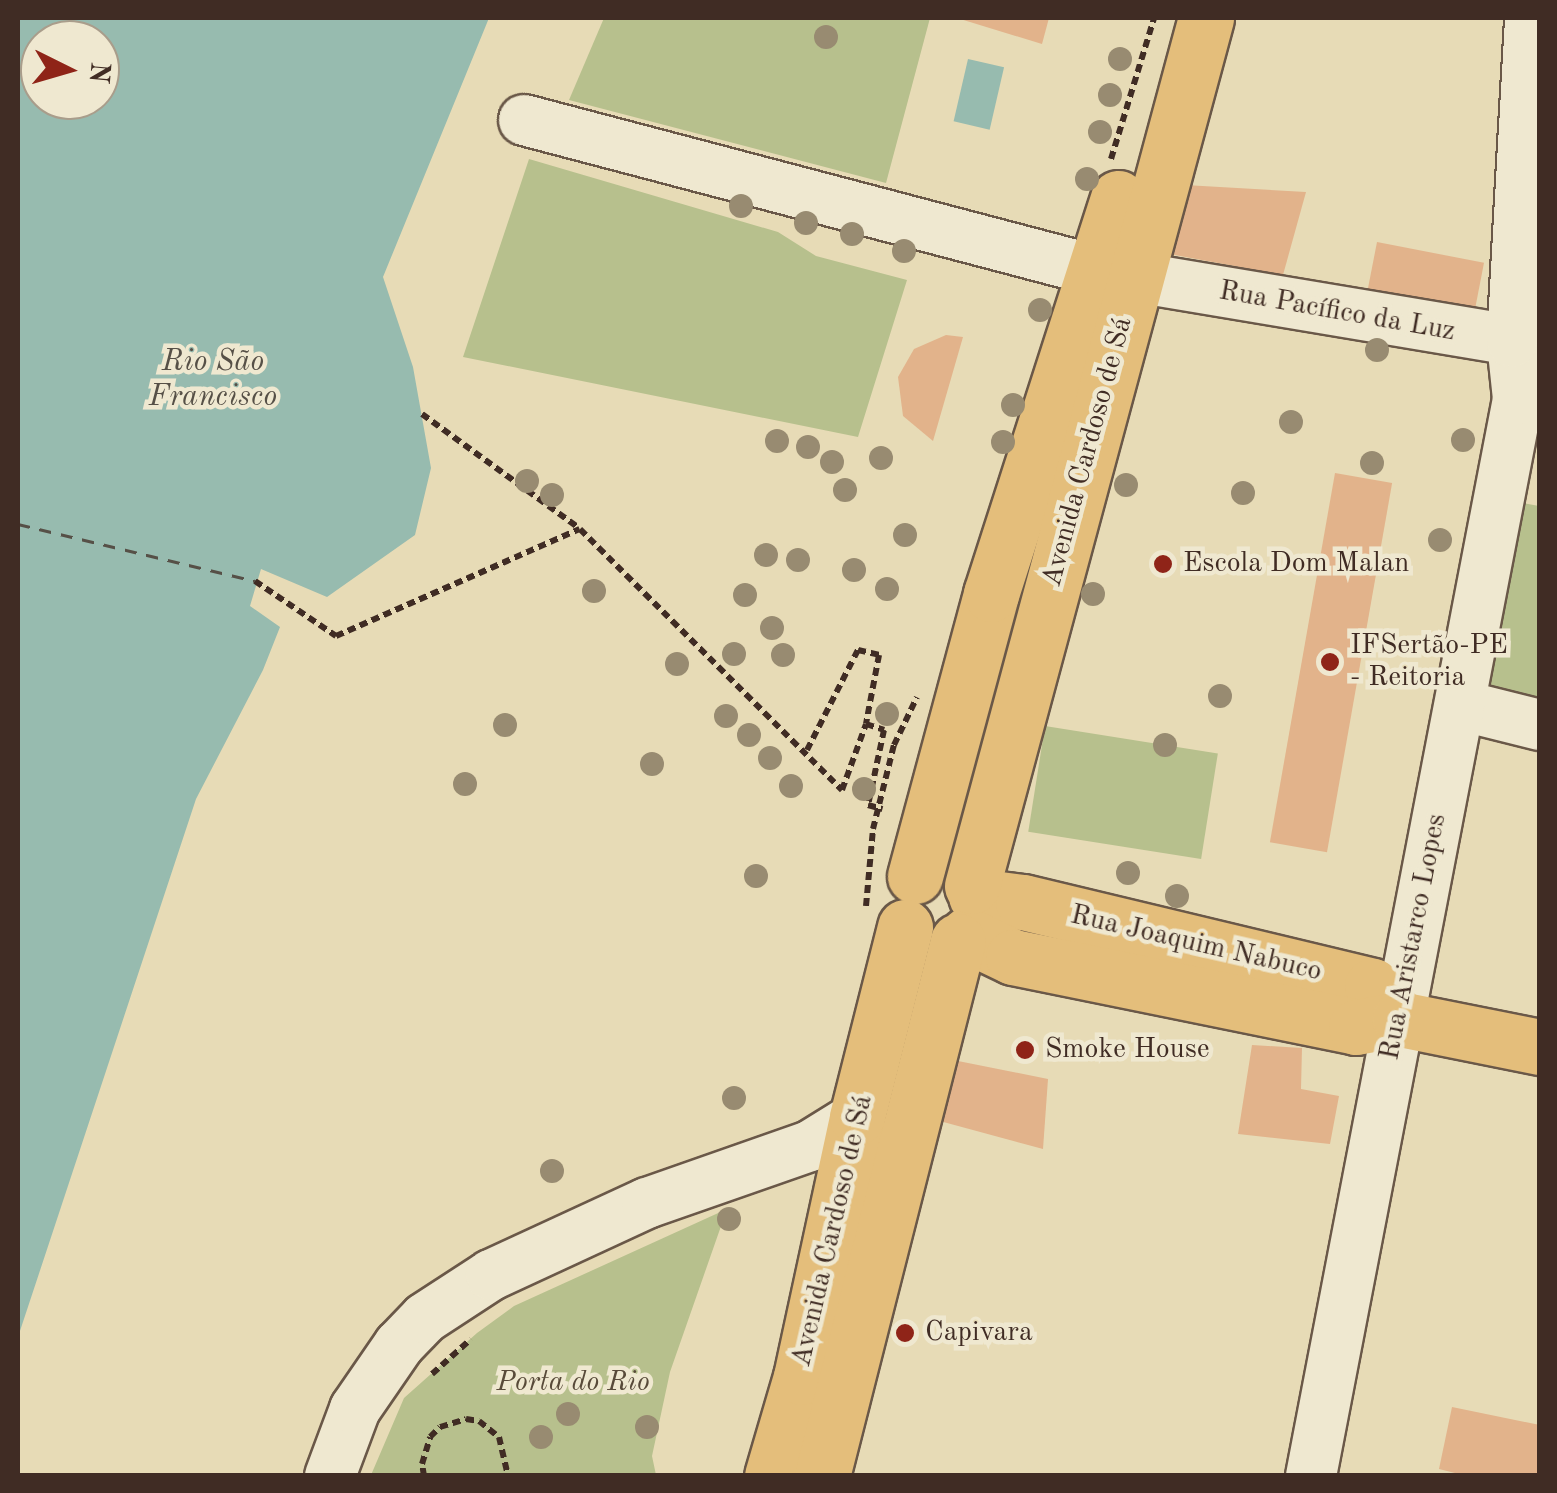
<!DOCTYPE html>
<meta charset="utf-8">
<style>
body{margin:0}
#map{position:relative;width:1557px;height:1493px;overflow:hidden;background:#e7dbb6;font-family:"Old Standard TT",serif}
div>[style]{position:absolute}
.green>*{inset:0;background:#b7c08d;transform-origin:0 0}
.water>*{inset:0;background:#97bbaf;transform-origin:0 0}
.ferry>*{height:2.5px;margin-top:-1.25px;transform-origin:0;background:repeating-linear-gradient(90deg,#565047 0 12px,transparent 0 22px)}
.building>*{inset:0;background:#e2b38b;transform-origin:0 0}
.path>*{height:6px;margin-top:-3px;transform-origin:0;background:repeating-linear-gradient(90deg,#402c24 0 8px,transparent 0 13px)}
.roads{filter:drop-shadow(2px 0 #6a5848) drop-shadow(-2px 0 #6a5848) drop-shadow(0 2px #6a5848) drop-shadow(0 -2px #6a5848)}
.minor>*{height:50px;margin:-25px;padding:0 25px;transform-origin:25px;border-radius:25px;background:#efe8d0}
.major>*{height:55px;margin:-27.5px;padding:0 27.5px;transform-origin:27.5px;border-radius:27.5px;background:#e4be7b}
.highway>*{height:55px;margin:-27.5px;padding:0 27.5px;transform-origin:27.5px;border-radius:27.5px;background:#e4be7b}
.trees>*{width:24px;height:24px;margin:-12px;border-radius:50%;background:#988b71}
.dots>*{width:28px;height:28px;translate:-50% -50%;box-sizing:border-box;border:5px solid #efe8d0;border-radius:50%}
span{translate:-50% -50%;white-space:nowrap;text-align:center;line-height:1.15;-webkit-text-stroke:9px #efe8d0;paint-order:stroke}
.street-label{font-size:28px;color:#402c24}
.poi-label{font-size:28px;color:#402c24}
.left{translate:0 -50%;text-align:left}
.park-label{font-size:28px;color:#584a39;font-style:italic}
.water-label{font-size:30px;color:#565047;font-style:italic}
.frame{position:absolute;inset:0;border:20px solid #402c24;pointer-events:none}
.north{position:absolute;left:20px;top:20px;width:100px;height:100px;box-sizing:border-box;background:#efe8d0;border:2px solid #a99d8b;border-radius:50%;rotate:95deg;font-size:28px;font-weight:700;line-height:40px;text-align:center;color:#402c24}
.north::after{content:'';display:block;margin:auto;width:35px;height:45px;background:#8f2418;clip-path:polygon(50% 0,100% 100%,50% 72%,0 100%)}
</style>
<div id="map">
<div class="green">
<i style="clip-path:polygon(604px 18px,930px 18px,886px 183px,569px 100px)"></i>
<i style="clip-path:polygon(529px 159px,778px 232px,816px 256px,907px 280px,858px 437px,463px 357px)"></i>
<i style="clip-path:polygon(1522px 503px,1539px 506px,1539px 705px,1488px 695px)"></i>
<i style="left:1045px;top:726px;width:175px;height:107px;rotate:9deg"></i>
<i style="clip-path:polygon(727px 1209px,670px 1372px,652px 1456px,656px 1475px,371px 1475px,404px 1398px,477px 1333px,514px 1306px)"></i>
</div>
<div class="water">
<i style="clip-path:polygon(evenodd,18px 18px,489px 18px,383px 277px,413px 367px,431px 468px,415px 535px,327px 597px,261px 569px,250px 606px,280px 627px,263px 670px,196px 799px,18px 1337px,18px 18px,40px 40px,100px 40px,100px 100px,40px 100px,40px 40px)"></i>
<i style="left:968px;top:59px;width:37px;height:64px;rotate:13deg"></i>
</div>
<div class="ferry">
<i style="left:18px;top:524px;width:244px;rotate:13.5deg"></i>
</div>
<div class="building">
<i style="clip-path:polygon(957px 18px,1049px 18px,1042px 44px)"></i>
<i style="clip-path:polygon(1185px 185px,1306px 192px,1283px 275px,1164px 253px)"></i>
<i style="left:1377px;top:242px;width:109px;height:50px;rotate:11deg"></i>
<i style="clip-path:polygon(946px 335px,963px 337px,933px 441px,903px 416px,898px 377px,914px 349px)"></i>
<i style="left:1335px;top:473px;width:58px;height:375px;rotate:10deg"></i>
<i style="clip-path:polygon(1252px 1045px,1302px 1048px,1301px 1089px,1339px 1096px,1330px 1144px,1238px 1134px)"></i>
<i style="clip-path:polygon(948px 1059px,1048px 1079px,1043px 1149px,936px 1120px)"></i>
<i style="clip-path:polygon(1452px 1407px,1540px 1425px,1540px 1476px,1467px 1476px,1439px 1469px)"></i>
</div>
<div class="path">
<i style="left:1111px;top:159px;width:147px;rotate:-73deg"></i>
<i style="left:422px;top:414px;width:194px;rotate:36deg"></i>
<i style="left:255px;top:581px;width:98px;rotate:34.2deg"></i>
<i style="left:336px;top:636px;width:266px;rotate:-23.7deg"></i>
<i style="left:580px;top:529px;width:370px;rotate:44.9deg"></i>
<i style="left:842px;top:790px;width:70px;rotate:-70deg"></i>
<i style="left:807px;top:750px;width:112px;rotate:-63deg"></i>
<i style="left:858px;top:650px;width:22px;rotate:13deg"></i>
<i style="left:879px;top:655px;width:70px;rotate:100.7deg"></i>
<i style="left:866px;top:724px;width:19px;rotate:18deg"></i>
<i style="left:884px;top:730px;width:77px;rotate:102deg"></i>
<i style="left:868px;top:805px;width:15px;rotate:16deg"></i>
<i style="left:866px;top:906px;width:77px;rotate:-84.8deg"></i>
<i style="left:873px;top:829px;width:87px;rotate:-76deg"></i>
<i style="left:894px;top:745px;width:53px;rotate:-64.4deg"></i>
<i style="left:432px;top:1374px;width:52px;rotate:-41.9deg"></i>
<i style="left:424px;top:1476px;width:12px;rotate:-99deg"></i>
<i style="left:422px;top:1464px;width:28px;rotate:-73deg"></i>
<i style="left:430px;top:1437px;width:14px;rotate:-45deg"></i>
<i style="left:440px;top:1427px;width:27px;rotate:-17deg"></i>
<i style="left:466px;top:1419px;width:13px;rotate:9deg"></i>
<i style="left:479px;top:1421px;width:26px;rotate:39deg"></i>
<i style="left:499px;top:1437px;width:40px;rotate:77deg"></i>
</div>
<div class="roads">
<div class="minor">
<i style="left:524px;top:120px;width:593px;rotate:14.76deg"></i>
<i style="left:1135px;top:277px;width:411px;rotate:9.5deg"></i>
<i style="left:1460px;top:705px;width:82px;rotate:14deg"></i>
<i style="left:330px;top:1476px;width:72px;rotate:-69.5deg"></i>
<i style="left:355px;top:1409px;width:78px;rotate:-55.5deg"></i>
<i style="left:399px;top:1345px;width:37px;rotate:-46deg"></i>
<i style="left:425px;top:1318px;width:79px;rotate:-33.1deg"></i>
<i style="left:491px;top:1275px;width:172px;rotate:-24.8deg"></i>
<i style="left:647px;top:1203px;width:173px;rotate:-19.3deg"></i>
<i style="left:810px;top:1146px;width:55px;rotate:-31.7deg"></i>
<i style="left:1311px;top:1476px;width:1097px;rotate:-79.12deg"></i>
<i style="left:1518px;top:399px;width:57px;rotate:-96deg"></i>
<i style="left:1512px;top:342px;width:324px;rotate:-86.8deg"></i>
</div>
<div class="major">
<i style="left:976px;top:896px;width:47px;rotate:7.3deg"></i>
<i style="left:1023px;top:902px;width:359px;rotate:13.5deg"></i>
<i style="left:1372px;top:986px;width:43px;rotate:49.7deg"></i>
<i style="left:967px;top:935px;width:51px;rotate:25.6deg"></i>
<i style="left:1013px;top:957px;width:350px;rotate:11.5deg"></i>
<i style="left:1356px;top:1027px;width:45px;rotate:-10.3deg"></i>
<i style="left:1400px;top:1019px;width:143px;rotate:11.3deg"></i>
</div>
<div class="highway">
<i style="left:915px;top:876px;width:292px;rotate:-74.9deg"></i>
<i style="left:991px;top:594px;width:416px;rotate:-72.2deg"></i>
<i style="left:972px;top:886px;width:899px;rotate:-74.91deg"></i>
<i style="left:772px;top:1476px;width:103px;rotate:-73.7deg"></i>
<i style="left:801px;top:1377px;width:266px;rotate:-77.8deg"></i>
<i style="left:857px;top:1117px;width:196px;rotate:-75.8deg"></i>
<i style="left:822px;top:1476px;width:552px;rotate:-75.74deg"></i>
</div>
</div>
<div class="trees">
<i style="left:826px;top:37px"></i>
<i style="left:1120px;top:59px"></i>
<i style="left:1110px;top:95px"></i>
<i style="left:1100px;top:132px"></i>
<i style="left:1087px;top:179px"></i>
<i style="left:741px;top:206px"></i>
<i style="left:806px;top:223px"></i>
<i style="left:852px;top:234px"></i>
<i style="left:904px;top:251px"></i>
<i style="left:1040px;top:310px"></i>
<i style="left:1377px;top:350px"></i>
<i style="left:1013px;top:405px"></i>
<i style="left:1291px;top:422px"></i>
<i style="left:1463px;top:440px"></i>
<i style="left:777px;top:441px"></i>
<i style="left:1003px;top:442px"></i>
<i style="left:808px;top:447px"></i>
<i style="left:881px;top:458px"></i>
<i style="left:832px;top:462px"></i>
<i style="left:1372px;top:463px"></i>
<i style="left:527px;top:481px"></i>
<i style="left:1126px;top:485px"></i>
<i style="left:845px;top:490px"></i>
<i style="left:1243px;top:493px"></i>
<i style="left:552px;top:495px"></i>
<i style="left:905px;top:535px"></i>
<i style="left:1440px;top:540px"></i>
<i style="left:766px;top:555px"></i>
<i style="left:798px;top:560px"></i>
<i style="left:854px;top:570px"></i>
<i style="left:887px;top:589px"></i>
<i style="left:594px;top:591px"></i>
<i style="left:1093px;top:594px"></i>
<i style="left:745px;top:595px"></i>
<i style="left:772px;top:628px"></i>
<i style="left:734px;top:654px"></i>
<i style="left:783px;top:655px"></i>
<i style="left:677px;top:664px"></i>
<i style="left:1220px;top:696px"></i>
<i style="left:887px;top:714px"></i>
<i style="left:726px;top:716px"></i>
<i style="left:505px;top:725px"></i>
<i style="left:749px;top:735px"></i>
<i style="left:1165px;top:745px"></i>
<i style="left:770px;top:758px"></i>
<i style="left:652px;top:764px"></i>
<i style="left:465px;top:784px"></i>
<i style="left:791px;top:786px"></i>
<i style="left:864px;top:789px"></i>
<i style="left:1128px;top:873px"></i>
<i style="left:756px;top:876px"></i>
<i style="left:1177px;top:896px"></i>
<i style="left:734px;top:1098px"></i>
<i style="left:552px;top:1171px"></i>
<i style="left:729px;top:1219px"></i>
<i style="left:568px;top:1414px"></i>
<i style="left:647px;top:1427px"></i>
<i style="left:541px;top:1437px"></i>
</div>
<div class="dots">
<i style="left:1163px;top:564px;background:#8f2418"></i>
<i style="left:1330px;top:662px;background:#8f2418"></i>
<i style="left:1025px;top:1050px;background:#8f2418"></i>
<i style="left:905px;top:1333px;background:#8f2418"></i>
</div>
<div class="street-label">
<span style="left:1337px;top:312px;rotate:10deg">Rua Pacífico da Luz</span>
<span style="left:1088px;top:452px;rotate:-75deg">Avenida Cardoso de Sá</span>
<span style="left:1414px;top:937px;rotate:-79deg">Rua Aristarco Lopes</span>
<span style="left:1196px;top:944px;rotate:13deg">Rua Joaquim Nabuco</span>
<span style="left:833px;top:1231px;rotate:-77deg">Avenida Cardoso de Sá</span>
</div>
<div class="poi-label">
<span class="left" style="left:1183px;top:564px">Escola Dom Malan</span>
<span class="left" style="left:1350px;top:662px">IFSertão-PE<br>- Reitoria</span>
<span class="left" style="left:1045px;top:1050px">Smoke House</span>
<span class="left" style="left:925px;top:1333px">Capivara</span>
</div>
<div class="park-label">
<span style="left:573px;top:1383px">Porta do Rio</span>
</div>
<div class="water-label">
<span style="left:213px;top:379px">Rio São<br>Francisco</span>
</div>
<div class="frame"></div>
<div class="north">N</div>
</div>
